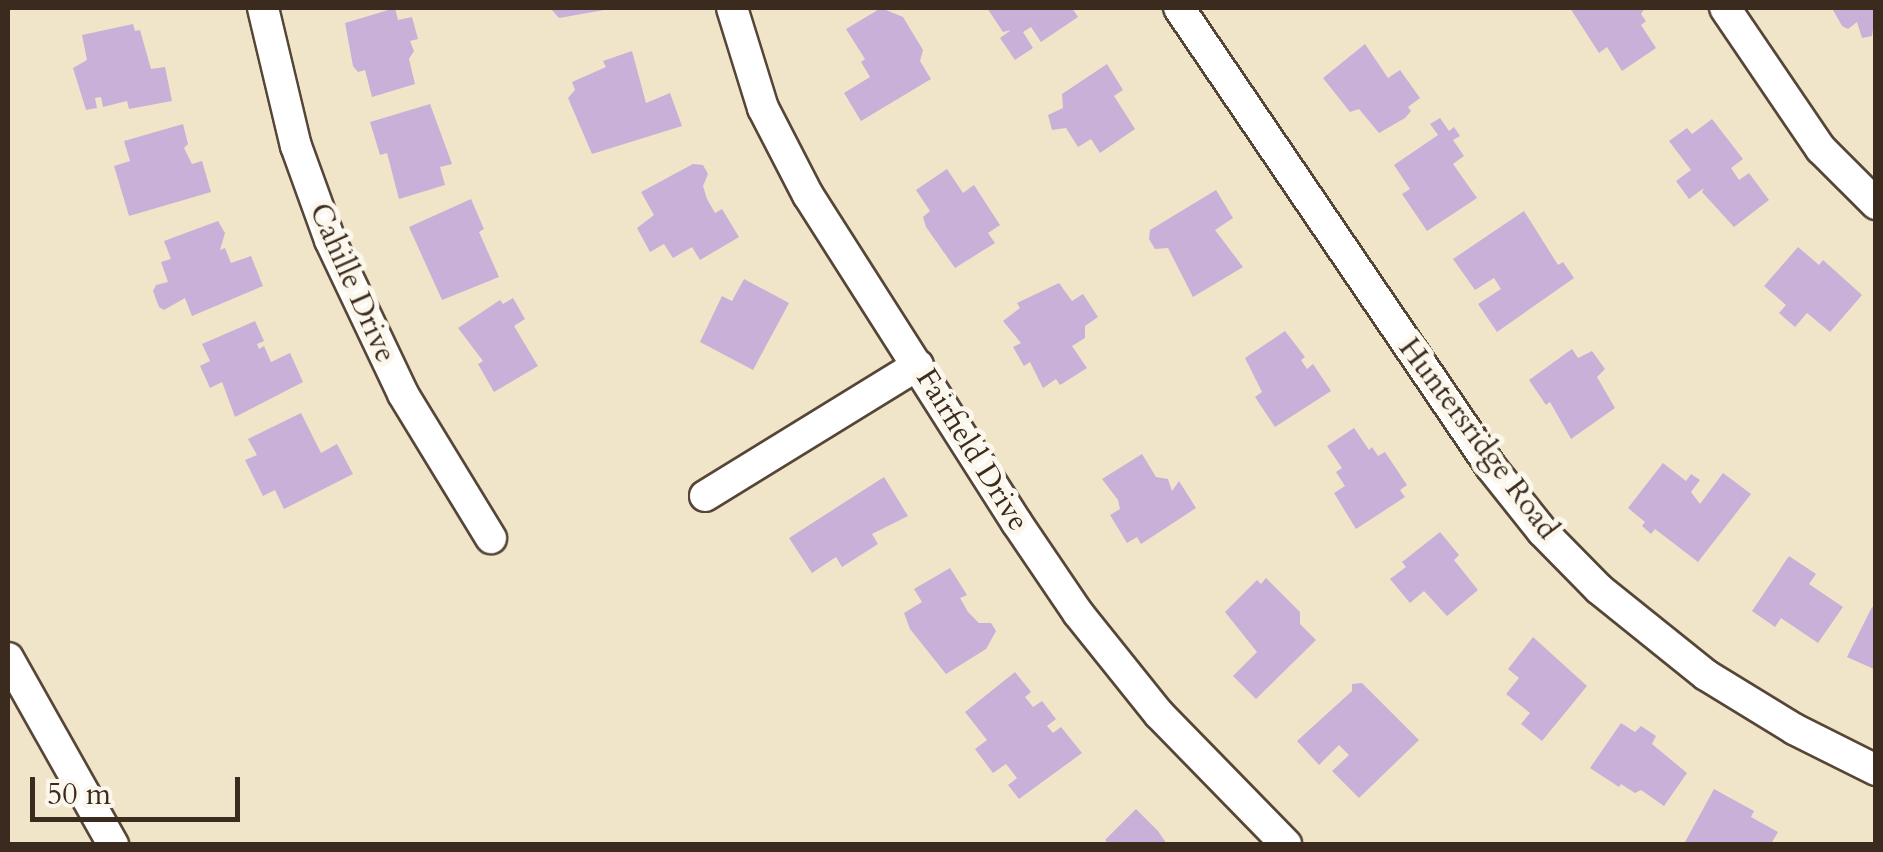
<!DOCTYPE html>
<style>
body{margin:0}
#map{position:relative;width:1883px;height:852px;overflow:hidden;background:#f0e5c8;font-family:Cardo,serif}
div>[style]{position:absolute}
.building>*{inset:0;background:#c8b0d8}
.roads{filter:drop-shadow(2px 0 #564638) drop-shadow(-2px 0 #564638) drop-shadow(0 2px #564638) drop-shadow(0 -2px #564638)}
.minor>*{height:30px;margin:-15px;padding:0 15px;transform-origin:15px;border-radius:15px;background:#fff}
span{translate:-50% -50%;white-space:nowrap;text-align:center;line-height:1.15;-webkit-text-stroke:10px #fbf7ec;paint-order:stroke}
.street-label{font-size:30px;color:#3b2a1e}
.frame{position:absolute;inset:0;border:10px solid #3b2a1e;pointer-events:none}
.scale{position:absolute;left:30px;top:777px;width:210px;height:45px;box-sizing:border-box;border:5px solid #3b2a1e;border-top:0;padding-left:12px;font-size:30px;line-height:35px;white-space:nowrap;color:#3b2a1e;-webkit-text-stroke:8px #fbf7ec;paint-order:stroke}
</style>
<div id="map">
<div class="building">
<i style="clip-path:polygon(395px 8px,398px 20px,412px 17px,418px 39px,410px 41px,414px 51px,409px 59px,415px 84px,372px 97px,365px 70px,358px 72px,353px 66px,345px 23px)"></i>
<i style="clip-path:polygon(550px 8px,610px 8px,610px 9px,559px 18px)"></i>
<i style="clip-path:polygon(881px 8px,903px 17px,923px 50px,920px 61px,931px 79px,861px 121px,844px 93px,870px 77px,861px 62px,865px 59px,846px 29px)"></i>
<i style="clip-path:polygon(987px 8px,1072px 8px,1078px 17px,1041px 42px,1031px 27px,1023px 32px,1033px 48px,1015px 60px,1000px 38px,1011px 30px,1003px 32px)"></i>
<i style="clip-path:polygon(1570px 8px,1645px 8px,1641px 14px,1646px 21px,1641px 25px,1656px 48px,1622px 71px,1607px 47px,1599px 53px)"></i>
<i style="clip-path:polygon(1832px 8px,1876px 8px,1872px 36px,1862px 38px,1857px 22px,1848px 29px,1842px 26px)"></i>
<i style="clip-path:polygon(133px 24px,135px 31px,140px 30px,151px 69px,165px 67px,172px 101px,129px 109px,127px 101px,103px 107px,101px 97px,95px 98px,97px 108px,86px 110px,73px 68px,87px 60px,82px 35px)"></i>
<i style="clip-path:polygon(1365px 44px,1388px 78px,1400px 70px,1420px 98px,1408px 107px,1411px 111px,1405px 118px,1379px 133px,1359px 109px,1350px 112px,1323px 78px)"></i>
<i style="clip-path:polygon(632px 51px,646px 103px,670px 93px,682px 126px,592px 154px,568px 98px,575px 90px,572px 82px,606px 67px,603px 61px)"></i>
<i style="clip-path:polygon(1107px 64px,1123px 90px,1114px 96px,1135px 129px,1100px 153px,1091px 139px,1078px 147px,1066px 128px,1052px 130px,1048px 115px,1063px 108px,1062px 94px)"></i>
<i style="clip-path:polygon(430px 104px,452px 164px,440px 167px,445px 185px,399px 199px,387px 153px,380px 155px,370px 122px)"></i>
<i style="clip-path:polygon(1440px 118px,1449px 131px,1454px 127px,1460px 136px,1453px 140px,1464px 156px,1453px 164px,1477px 198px,1427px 231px,1402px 194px,1410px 189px,1394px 165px,1438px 135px,1430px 124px)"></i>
<i style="clip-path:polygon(1712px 119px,1743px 159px,1731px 168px,1739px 180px,1749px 173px,1769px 200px,1734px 227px,1702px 192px,1704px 188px,1689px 199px,1676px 181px,1691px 170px,1669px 141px,1687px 128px,1692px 134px)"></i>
<i style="clip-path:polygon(183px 124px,188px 144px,184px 148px,192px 164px,202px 161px,211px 192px,129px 216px,114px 166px,130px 161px,124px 141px)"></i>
<i style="clip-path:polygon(693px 164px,703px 165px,708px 174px,703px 186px,707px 199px,715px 213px,722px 209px,739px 237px,700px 260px,692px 247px,673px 258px,664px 244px,650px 252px,637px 228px,654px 215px,641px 192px)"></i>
<i style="clip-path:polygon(947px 169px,963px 193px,974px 185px,1000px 225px,988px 233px,995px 243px,955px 268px,926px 227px,923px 217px,930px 211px,916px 190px)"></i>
<i style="clip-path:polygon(1216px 190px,1233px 218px,1215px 230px,1243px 267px,1193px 297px,1168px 248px,1155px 249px,1149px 239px,1150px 230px)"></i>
<i style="clip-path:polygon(471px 199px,484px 229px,479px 232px,499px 277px,442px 300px,409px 227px)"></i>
<i style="clip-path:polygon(1524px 211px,1558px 265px,1563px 262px,1574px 278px,1497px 332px,1478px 304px,1501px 289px,1494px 278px,1475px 290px,1453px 259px)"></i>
<i style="clip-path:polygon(218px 221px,225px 233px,220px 250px,225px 248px,231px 263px,251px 256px,263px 286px,192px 316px,185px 298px,164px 310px,159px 307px,153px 291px,156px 285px,168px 282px,161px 262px,171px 259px,164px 241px)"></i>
<i style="clip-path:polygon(1798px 247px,1819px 265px,1823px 260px,1862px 295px,1830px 332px,1807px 313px,1795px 327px,1779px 313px,1786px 305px,1764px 286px)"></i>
<i style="clip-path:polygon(744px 279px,789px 303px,753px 370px,700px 342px,722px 296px,732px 301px)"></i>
<i style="clip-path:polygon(1059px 283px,1072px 301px,1083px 294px,1098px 317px,1085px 326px,1085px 338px,1072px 346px,1087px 368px,1060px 385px,1056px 379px,1043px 388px,1030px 362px,1024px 366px,1013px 347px,1021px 343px,1003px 321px,1020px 308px,1017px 303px)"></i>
<i style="clip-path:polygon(513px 298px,525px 319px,514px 326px,538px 366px,494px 392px,478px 364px,483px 361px,458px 328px,500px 300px,503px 304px)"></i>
<i style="clip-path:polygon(255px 321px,264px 341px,257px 344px,259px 349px,264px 346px,271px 362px,290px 353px,303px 382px,235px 417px,222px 382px,210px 388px,200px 366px,210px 361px,202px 344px)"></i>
<i style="clip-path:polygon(1285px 331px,1305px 357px,1301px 360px,1307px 369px,1313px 364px,1331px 391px,1275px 427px,1255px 397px,1262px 392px,1245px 358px)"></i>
<i style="clip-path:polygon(1572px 349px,1578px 358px,1592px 351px,1605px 369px,1597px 377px,1615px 408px,1571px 439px,1550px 402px,1546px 405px,1529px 380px)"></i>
<i style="clip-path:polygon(301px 413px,321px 453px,337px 444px,353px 474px,284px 509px,275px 490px,263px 496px,245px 460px,257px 455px,248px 439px)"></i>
<i style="clip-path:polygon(1354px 428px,1369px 450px,1372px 447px,1378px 456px,1385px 452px,1407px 485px,1400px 490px,1405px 497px,1356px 529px,1334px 493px,1345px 486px,1336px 472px,1342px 468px,1327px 446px)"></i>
<i style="clip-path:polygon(1142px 454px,1156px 477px,1168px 479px,1172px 491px,1179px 481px,1196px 508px,1141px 544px,1137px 537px,1127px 543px,1110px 515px,1120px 509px,1118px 500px,1102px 479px)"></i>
<i style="clip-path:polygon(1663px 463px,1686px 481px,1691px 474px,1700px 480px,1691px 492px,1700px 504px,1723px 473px,1751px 494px,1698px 562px,1655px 529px,1651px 534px,1642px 526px,1645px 522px,1628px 508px)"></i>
<i style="clip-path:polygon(884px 477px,908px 516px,872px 534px,878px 544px,842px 567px,836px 557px,812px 573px,789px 538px)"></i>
<i style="clip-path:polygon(1440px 532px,1459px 555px,1454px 560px,1478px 590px,1447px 616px,1424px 591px,1410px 603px,1390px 579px,1406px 567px,1402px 562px)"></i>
<i style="clip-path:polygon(1789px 556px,1816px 574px,1809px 584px,1843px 607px,1818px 643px,1781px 618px,1775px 627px,1752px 611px)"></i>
<i style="clip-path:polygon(950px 568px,967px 595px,960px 598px,968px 612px,979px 623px,991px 623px,996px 631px,986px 649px,946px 674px,910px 629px,904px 613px,922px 602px,914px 589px)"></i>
<i style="clip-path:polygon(1266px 578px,1300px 612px,1300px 624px,1316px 640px,1256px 699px,1233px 676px,1257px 652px,1225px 612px,1257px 580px,1261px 584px)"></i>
<i style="clip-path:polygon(1872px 607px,1876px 609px,1876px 670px,1847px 657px)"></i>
<i style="clip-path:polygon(1533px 637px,1587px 686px,1542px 741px,1521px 724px,1530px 713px,1506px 694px,1519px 678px,1508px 669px)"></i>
<i style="clip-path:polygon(1015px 672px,1031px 692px,1025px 697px,1033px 707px,1042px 701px,1056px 719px,1047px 726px,1053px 733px,1061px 727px,1082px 753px,1019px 799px,1008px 785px,1017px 778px,1006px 764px,993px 773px,975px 749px,987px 740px,965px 712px)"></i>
<i style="clip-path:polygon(1362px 683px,1419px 740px,1359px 798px,1332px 771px,1349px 755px,1339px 745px,1319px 765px,1297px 741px,1352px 691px,1352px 684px)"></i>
<i style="clip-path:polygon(1621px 723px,1635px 732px,1641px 726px,1656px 736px,1652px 744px,1687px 773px,1664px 806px,1641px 790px,1635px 793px,1621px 784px,1619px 787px,1590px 768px)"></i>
<i style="clip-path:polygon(1714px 789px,1754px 811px,1751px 817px,1778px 832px,1771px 844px,1685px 842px)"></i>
<i style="clip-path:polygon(1136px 809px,1158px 831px,1167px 844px,1109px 844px,1105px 840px)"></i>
</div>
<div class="roads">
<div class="minor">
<i style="left:263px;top:8px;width:142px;rotate:76.6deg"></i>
<i style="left:296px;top:146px;width:100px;rotate:70.1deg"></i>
<i style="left:330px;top:240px;width:170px;rotate:64.6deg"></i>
<i style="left:403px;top:394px;width:169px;rotate:58.6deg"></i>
<i style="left:732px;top:8px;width:105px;rotate:72.8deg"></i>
<i style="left:763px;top:108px;width:98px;rotate:62.7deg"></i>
<i style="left:808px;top:195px;width:389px;rotate:57.5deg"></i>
<i style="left:1017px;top:523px;width:109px;rotate:55.9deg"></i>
<i style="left:1078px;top:613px;width:129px;rotate:51.3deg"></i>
<i style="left:1159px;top:714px;width:182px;rotate:45.7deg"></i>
<i style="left:1179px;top:8px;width:555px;rotate:55.79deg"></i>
<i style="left:1491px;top:467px;width:82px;rotate:51.4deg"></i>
<i style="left:1542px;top:531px;width:81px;rotate:45.5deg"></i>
<i style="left:1599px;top:589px;width:137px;rotate:38.8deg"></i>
<i style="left:1706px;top:675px;width:103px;rotate:31.5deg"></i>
<i style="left:1794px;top:729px;width:92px;rotate:26.6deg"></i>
<i style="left:1725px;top:8px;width:171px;rotate:55.8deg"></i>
<i style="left:1821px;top:149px;width:78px;rotate:45deg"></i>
<i style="left:705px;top:496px;width:250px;rotate:-31.6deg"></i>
<i style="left:8px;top:658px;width:214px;rotate:60.6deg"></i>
</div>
</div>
<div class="street-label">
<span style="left:352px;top:283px;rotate:66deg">Cahille Drive</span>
<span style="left:1478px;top:439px;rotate:53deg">Huntersridge Road</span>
<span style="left:972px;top:450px;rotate:58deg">Fairfield Drive</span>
</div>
<div class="frame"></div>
<div class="scale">50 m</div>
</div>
